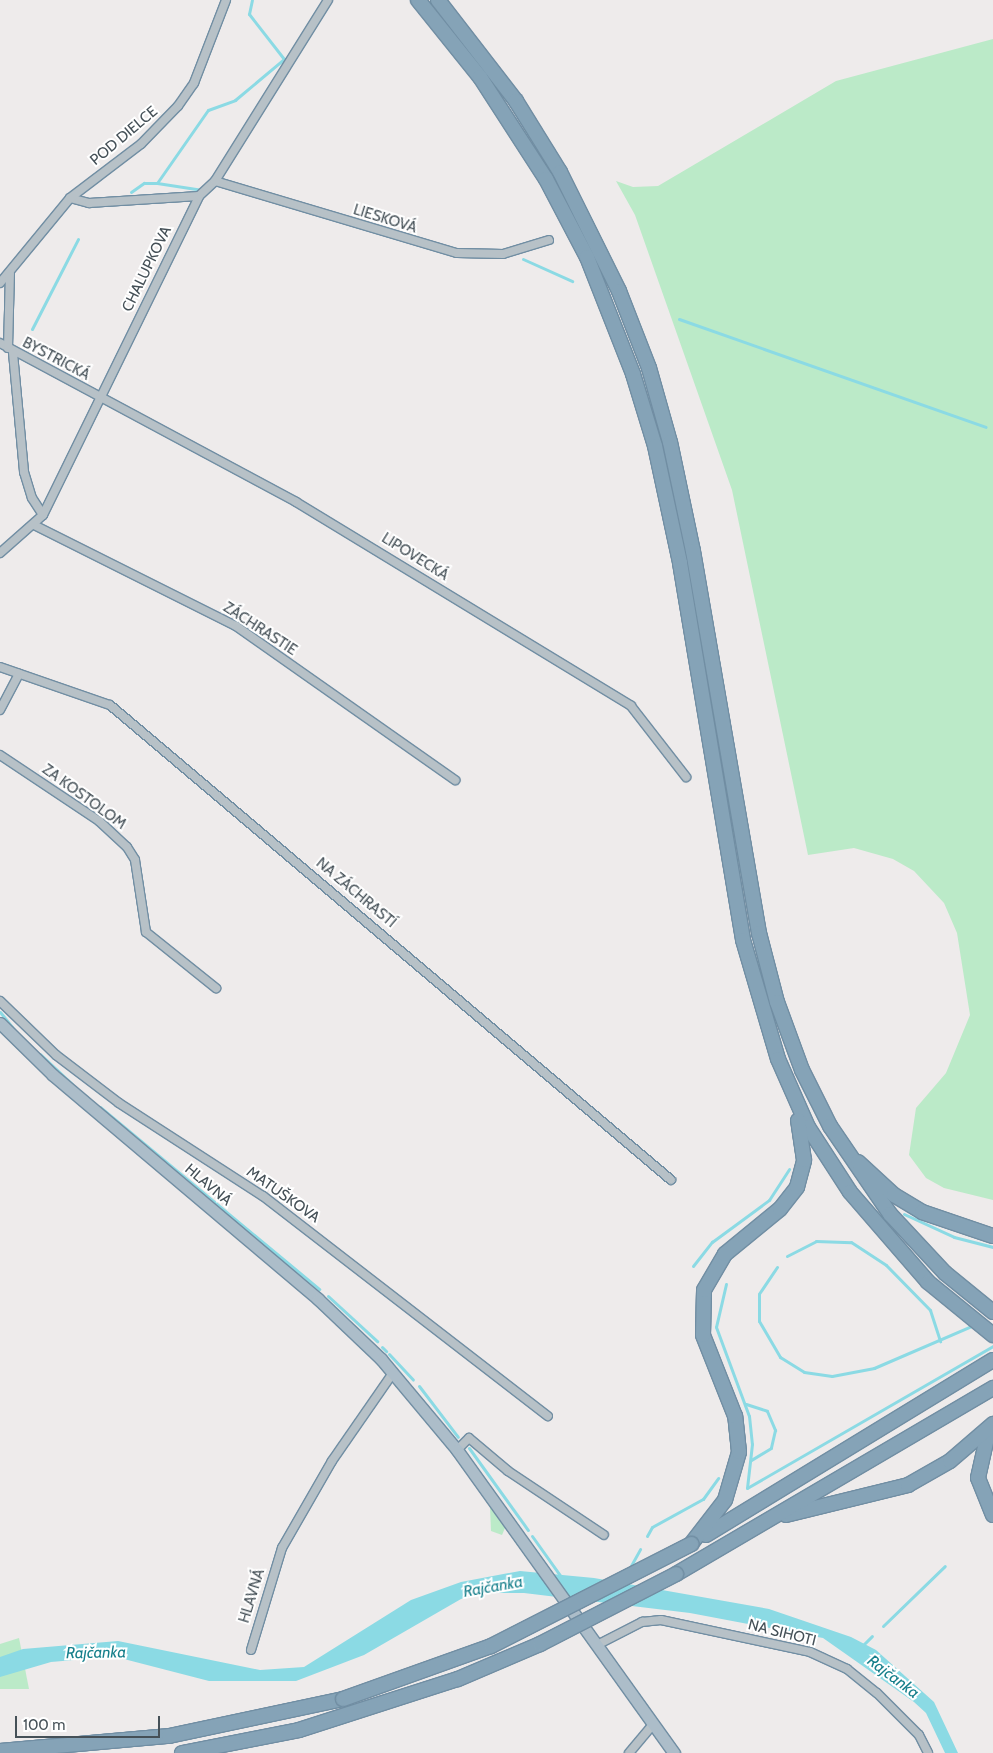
<!DOCTYPE html>
<meta charset="utf-8">
<style>
body{margin:0}
#map{position:relative;width:993px;height:1753px;overflow:hidden;background:#eeebeb;font-family:Cabin,sans-serif}
div>[style]{position:absolute}
.green>*{inset:0;background:#bbeac8}
.water>*{inset:0;background:#8bdae4}
.stream>*{height:3px;margin:-1.5px;padding:0 1.5px;transform-origin:1.5px;border-radius:1.5px;background:#8bdae4}
.roads{filter:drop-shadow(1px 0 #718ea3) drop-shadow(-1px 0 #718ea3) drop-shadow(0 1px #718ea3) drop-shadow(0 -1px #718ea3)}
.street>*{height:8px;margin:-4px;padding:0 4px;transform-origin:4px;border-radius:4px;background:#b7c1c7}
.primary>*{height:11px;margin:-5.5px;padding:0 5.5px;transform-origin:5.5px;border-radius:5.5px;background:#acbdc9}
.highway>*{height:14px;margin:-7px;padding:0 7px;transform-origin:7px;border-radius:7px;background:#85a3b7}
.bridges{filter:drop-shadow(1px 0 #718ea3) drop-shadow(-1px 0 #718ea3) drop-shadow(0 1px #718ea3) drop-shadow(0 -1px #718ea3)}
.highway-bridge>*{height:14px;margin:-7px;padding:0 7px;transform-origin:7px;border-radius:7px;background:#85a3b7}
span{translate:-50% -50%;white-space:nowrap;text-align:center;line-height:1.15;-webkit-text-stroke:4px #fff;paint-order:stroke}
.street-label{font-size:15px;color:#455057}
.water-label{font-size:16px;color:#167f8b;font-style:italic}
.scale{position:absolute;left:15px;top:1716px;width:145px;height:22px;box-sizing:border-box;border:2px solid #455057;border-top:0;padding-left:6px;font-size:15px;line-height:18px;white-space:nowrap;color:#455057;-webkit-text-stroke:4px #fff;paint-order:stroke}
</style>
<div id="map">
<div class="green">
<i style="clip-path:polygon(993px 39px,993px 1200px,944px 1188px,926px 1178px,909px 1155px,916px 1108px,946px 1073px,970px 1015px,957px 933px,944px 903px,914px 871px,893px 859px,854px 848px,808px 855px,732px 490px,635px 215px,616px 181px,633px 187px,658px 186px,836px 81px)"></i>
<i style="clip-path:polygon(490px 1507px,505px 1528px,502px 1535px,491px 1531px)"></i>
<i style="clip-path:polygon(19px 1638px,29px 1689px,0 1689px,0 1644px)"></i>
</div>
<div class="water">
<i style="clip-path:polygon(520px 1571px,594px 1578px,769px 1609px,851px 1637px,876px 1650px,934px 1702px,958px 1753px,945px 1753px,926px 1713px,914px 1702px,823px 1638px,690px 1613px,524px 1593px,483px 1593px,461px 1599px,364px 1655px,296px 1681px,209px 1681px,120px 1658px,97px 1658px,51px 1662px,0 1677px,0 1657px,23px 1649px,118px 1641px,260px 1670px,304px 1667px,411px 1600px,461px 1582px)"></i>
</div>
<div class="stream">
<i style="left:157px;top:183px;width:46px;rotate:8.8deg"></i>
<i style="left:131px;top:192px;width:16px;rotate:-35deg"></i>
<i style="left:144px;top:183px;width:13px"></i>
<i style="left:157px;top:183px;width:89px;rotate:-55.1deg"></i>
<i style="left:208px;top:110px;width:29px;rotate:-20deg"></i>
<i style="left:235px;top:100px;width:64px;rotate:-39.9deg"></i>
<i style="left:284px;top:59px;width:57px;rotate:-127.9deg"></i>
<i style="left:249px;top:14px;width:14px;rotate:-78deg"></i>
<i style="left:523px;top:259px;width:54px;rotate:24.2deg"></i>
<i style="left:679px;top:319px;width:325px;rotate:19.4deg"></i>
<i style="left:32px;top:329px;width:101px;rotate:-62.9deg"></i>
<i style="left:0;top:1012px;width:22px;rotate:51deg"></i>
<i style="left:40px;top:1054px;width:44px;rotate:43.2deg"></i>
<i style="left:100px;top:1107px;width:285px;rotate:39.7deg"></i>
<i style="left:904px;top:1214px;width:55px;rotate:24.7deg"></i>
<i style="left:954px;top:1237px;width:40px;rotate:14.4deg"></i>
<i style="left:787px;top:1256px;width:33px;rotate:-27deg"></i>
<i style="left:816px;top:1241px;width:35px;rotate:2deg"></i>
<i style="left:851px;top:1242px;width:42px;rotate:33.3deg"></i>
<i style="left:886px;top:1265px;width:63px;rotate:45.6deg"></i>
<i style="left:930px;top:1310px;width:33px;rotate:72deg"></i>
<i style="left:693px;top:1266px;width:31px;rotate:-52deg"></i>
<i style="left:712px;top:1242px;width:71px;rotate:-36.4deg"></i>
<i style="left:769px;top:1200px;width:37px;rotate:-57deg"></i>
<i style="left:777px;top:1267px;width:32px;rotate:124deg"></i>
<i style="left:759px;top:1294px;width:27px;rotate:90deg"></i>
<i style="left:759px;top:1321px;width:42px;rotate:59.7deg"></i>
<i style="left:780px;top:1357px;width:28px;rotate:32deg"></i>
<i style="left:804px;top:1372px;width:28px;rotate:8deg"></i>
<i style="left:832px;top:1376px;width:43px;rotate:-10.8deg"></i>
<i style="left:874px;top:1368px;width:109px;rotate:-23.3deg"></i>
<i style="left:726px;top:1284px;width:44px;rotate:103.1deg"></i>
<i style="left:716px;top:1327px;width:95px;rotate:69.7deg"></i>
<i style="left:749px;top:1416px;width:28px;rotate:84deg"></i>
<i style="left:752px;top:1444px;width:44px;rotate:96.5deg"></i>
<i style="left:747px;top:1488px;width:284px;rotate:-30deg"></i>
<i style="left:328px;top:1296px;width:67px;rotate:42.6deg"></i>
<i style="left:382px;top:1347px;width:6px;rotate:45deg"></i>
<i style="left:389px;top:1354px;width:35px;rotate:47deg"></i>
<i style="left:419px;top:1386px;width:64px;rotate:52.6deg"></i>
<i style="left:746px;top:1404px;width:22px;rotate:18deg"></i>
<i style="left:767px;top:1411px;width:21px;rotate:67deg"></i>
<i style="left:775px;top:1430px;width:18px;rotate:103deg"></i>
<i style="left:771px;top:1448px;width:23px;rotate:149deg"></i>
<i style="left:469px;top:1448px;width:101px;rotate:54.3deg"></i>
<i style="left:532px;top:1536px;width:52px;rotate:54.5deg"></i>
<i style="left:647px;top:1536px;width:10px;rotate:-61deg"></i>
<i style="left:652px;top:1527px;width:58px;rotate:-28.8deg"></i>
<i style="left:703px;top:1499px;width:26px;rotate:-54deg"></i>
<i style="left:628px;top:1571px;width:25px;rotate:-61deg"></i>
<i style="left:883px;top:1626px;width:86px;rotate:-44.1deg"></i>
<i style="left:862px;top:1646px;width:14px;rotate:-45deg"></i>
</div>
<div class="roads">
<div class="street">
<i style="left:215px;top:181px;width:252px;rotate:16.6deg"></i>
<i style="left:457px;top:253px;width:46px;rotate:1.2deg"></i>
<i style="left:503px;top:254px;width:48px;rotate:-16.9deg"></i>
<i style="left:70px;top:198px;width:20px;rotate:15deg"></i>
<i style="left:89px;top:203px;width:110px;rotate:-3.6deg"></i>
<i style="left:0;top:283px;width:110px;rotate:-50.5deg"></i>
<i style="left:70px;top:198px;width:89px;rotate:-37.3deg"></i>
<i style="left:141px;top:144px;width:53px;rotate:-45.8deg"></i>
<i style="left:178px;top:106px;width:28px;rotate:-55deg"></i>
<i style="left:194px;top:83px;width:89px;rotate:-68.9deg"></i>
<i style="left:0;top:343px;width:336px;rotate:28.2deg"></i>
<i style="left:296px;top:502px;width:392px;rotate:31.3deg"></i>
<i style="left:631px;top:706px;width:90px;rotate:52.2deg"></i>
<i style="left:8px;top:348px;width:75px;rotate:-88.5deg"></i>
<i style="left:13px;top:353px;width:120px;rotate:84.7deg"></i>
<i style="left:24px;top:472px;width:27px;rotate:73deg"></i>
<i style="left:32px;top:498px;width:20px;rotate:57deg"></i>
<i style="left:36px;top:526px;width:224px;rotate:26.6deg"></i>
<i style="left:236px;top:626px;width:268px;rotate:35.1deg"></i>
<i style="left:0;top:553px;width:57px;rotate:-41.5deg"></i>
<i style="left:43px;top:515px;width:355px;rotate:-63.9deg"></i>
<i style="left:199px;top:196px;width:22px;rotate:-43deg"></i>
<i style="left:215px;top:181px;width:213px;rotate:-58deg"></i>
<i style="left:0;top:667px;width:116px;rotate:19.1deg"></i>
<i style="left:110px;top:705px;width:735px;rotate:40.25deg"></i>
<i style="left:0;top:710px;width:41px;rotate:-62.2deg"></i>
<i style="left:0;top:755px;width:119px;rotate:33.7deg"></i>
<i style="left:99px;top:821px;width:38px;rotate:43deg"></i>
<i style="left:127px;top:847px;width:15px;rotate:58deg"></i>
<i style="left:135px;top:860px;width:73px;rotate:81.3deg"></i>
<i style="left:146px;top:932px;width:90px;rotate:38.7deg"></i>
<i style="left:0;top:1001px;width:78px;rotate:44deg"></i>
<i style="left:56px;top:1055px;width:79px;rotate:37.3deg"></i>
<i style="left:119px;top:1103px;width:171px;rotate:32.9deg"></i>
<i style="left:263px;top:1196px;width:360px;rotate:37.7deg"></i>
<i style="left:457px;top:1450px;width:17px;rotate:-45deg"></i>
<i style="left:469px;top:1438px;width:51px;rotate:40.2deg"></i>
<i style="left:508px;top:1471px;width:115px;rotate:33.7deg"></i>
<i style="left:597px;top:1645px;width:51px;rotate:-27.1deg"></i>
<i style="left:642px;top:1622px;width:19px;rotate:-6deg"></i>
<i style="left:661px;top:1620px;width:152px;rotate:12.1deg"></i>
<i style="left:810px;top:1652px;width:41px;rotate:24.7deg"></i>
<i style="left:847px;top:1669px;width:38px;rotate:39deg"></i>
<i style="left:877px;top:1693px;width:59px;rotate:45deg"></i>
<i style="left:919px;top:1735px;width:20px;rotate:63deg"></i>
<i style="left:251px;top:1650px;width:107px;rotate:-73.1deg"></i>
<i style="left:282px;top:1548px;width:100px;rotate:-60.1deg"></i>
<i style="left:332px;top:1461px;width:107px;rotate:-55.3deg"></i>
<i style="left:629px;top:1753px;width:38px;rotate:-50deg"></i>
</div>
<div class="primary">
<i style="left:0;top:1023px;width:74px;rotate:44.5deg"></i>
<i style="left:53px;top:1075px;width:347px;rotate:40.2deg"></i>
<i style="left:318px;top:1299px;width:87px;rotate:43.6deg"></i>
<i style="left:381px;top:1359px;width:119px;rotate:50.1deg"></i>
<i style="left:457px;top:1450px;width:373px;rotate:54.4deg"></i>
</div>
<div class="highway">
<i style="left:418px;top:0;width:99px;rotate:51.2deg"></i>
<i style="left:480px;top:77px;width:121px;rotate:57.1deg"></i>
<i style="left:546px;top:179px;width:88px;rotate:62.3deg"></i>
<i style="left:587px;top:257px;width:126px;rotate:68.5deg"></i>
<i style="left:633px;top:374px;width:75px;rotate:73deg"></i>
<i style="left:655px;top:446px;width:120px;rotate:77.9deg"></i>
<i style="left:680px;top:563px;width:382px;rotate:80.5deg"></i>
<i style="left:743px;top:940px;width:124px;rotate:73.6deg"></i>
<i style="left:778px;top:1059px;width:74px;rotate:66.2deg"></i>
<i style="left:808px;top:1127px;width:77px;rotate:57.1deg"></i>
<i style="left:850px;top:1192px;width:119px;rotate:49.1deg"></i>
<i style="left:928px;top:1282px;width:84px;rotate:39.2deg"></i>
<i style="left:438px;top:0;width:128px;rotate:52.3deg"></i>
<i style="left:516px;top:101px;width:84px;rotate:58.2deg"></i>
<i style="left:560px;top:172px;width:133px;rotate:63.6deg"></i>
<i style="left:619px;top:291px;width:83px;rotate:68.7deg"></i>
<i style="left:649px;top:368px;width:77px;rotate:74.2deg"></i>
<i style="left:670px;top:442px;width:111px;rotate:78.1deg"></i>
<i style="left:693px;top:551px;width:388px;rotate:80.2deg"></i>
<i style="left:759px;top:933px;width:71px;rotate:75.4deg"></i>
<i style="left:777px;top:1002px;width:72px;rotate:69.8deg"></i>
<i style="left:802px;top:1070px;width:63px;rotate:63.4deg"></i>
<i style="left:830px;top:1126px;width:107px;rotate:55.7deg"></i>
<i style="left:890px;top:1214px;width:81px;rotate:47deg"></i>
<i style="left:945px;top:1273px;width:62px;rotate:39.1deg"></i>
<i style="left:858px;top:1162px;width:49px;rotate:42.5deg"></i>
<i style="left:894px;top:1195px;width:33px;rotate:31deg"></i>
<i style="left:922px;top:1212px;width:75px;rotate:18.7deg"></i>
<i style="left:989px;top:1429px;width:50px;rotate:102.7deg"></i>
<i style="left:978px;top:1478px;width:40px;rotate:68deg"></i>
<i style="left:786px;top:1515px;width:126px;rotate:-13.8deg"></i>
<i style="left:908px;top:1485px;width:48px;rotate:-29.7deg"></i>
<i style="left:950px;top:1461px;width:57px;rotate:-40.7deg"></i>
<i style="left:706px;top:1535px;width:336px;rotate:-31.4deg"></i>
<i style="left:691px;top:1544px;width:56px;rotate:-52.3deg"></i>
<i style="left:725px;top:1500px;width:50px;rotate:-73.7deg"></i>
<i style="left:739px;top:1452px;width:36px;rotate:-96deg"></i>
<i style="left:735px;top:1416px;width:87px;rotate:-111.6deg"></i>
<i style="left:703px;top:1335px;width:45px;rotate:-88.7deg"></i>
<i style="left:704px;top:1290px;width:42px;rotate:-59.7deg"></i>
<i style="left:725px;top:1254px;width:71px;rotate:-39.3deg"></i>
<i style="left:780px;top:1209px;width:28px;rotate:-52deg"></i>
<i style="left:797px;top:1187px;width:28px;rotate:-75deg"></i>
<i style="left:804px;top:1160px;width:40px;rotate:-98.5deg"></i>
<i style="left:676px;top:1574px;width:368px;rotate:-30.4deg"></i>
<i style="left:0;top:1751px;width:170px;rotate:-5.1deg"></i>
<i style="left:169px;top:1736px;width:178px;rotate:-12deg"></i>
</div>
</div>
<div class="bridges">
<div class="highway-bridge">
<i style="left:343px;top:1699px;width:157px;rotate:-19.7deg"></i>
<i style="left:491px;top:1646px;width:225px;rotate:-27deg"></i>
<i style="left:182px;top:1753px;width:119px;rotate:-11.1deg"></i>
<i style="left:299px;top:1730px;width:167px;rotate:-17.8deg"></i>
<i style="left:458px;top:1679px;width:89px;rotate:-23.1deg"></i>
<i style="left:540px;top:1644px;width:153px;rotate:-27.2deg"></i>
</div>
</div>
<div class="street-label">
<span style="left:124px;top:136px;rotate:-40deg">POD DIELCE</span>
<span style="left:385px;top:219px;rotate:17deg">LIESKOVÁ</span>
<span style="left:147px;top:269px;rotate:-64deg">CHALUPKOVA</span>
<span style="left:56px;top:359px;rotate:28deg">BYSTRICKÁ</span>
<span style="left:415px;top:557px;rotate:32deg">LIPOVECKÁ</span>
<span style="left:260px;top:629px;rotate:33deg">ZÁCHRASTIE</span>
<span style="left:84px;top:797px;rotate:36deg">ZA KOSTOLOM</span>
<span style="left:356px;top:893px;rotate:40deg">NA ZÁCHRASTÍ</span>
<span style="left:208px;top:1185px;rotate:40deg">HLAVNÁ</span>
<span style="left:283px;top:1195px;rotate:35deg">MATUŠKOVA</span>
<span style="left:252px;top:1596px;rotate:-73deg">HLAVNÁ</span>
<span style="left:782px;top:1633px;rotate:14deg">NA SIHOTI</span>
</div>
<div class="water-label">
<span style="left:493px;top:1587px;rotate:-10deg">Rajčanka</span>
<span style="left:96px;top:1653px;rotate:-1deg">Rajčanka</span>
<span style="left:893px;top:1677px;rotate:37deg">Rajčanka</span>
</div>
<div class="scale">100 m</div>
</div>
